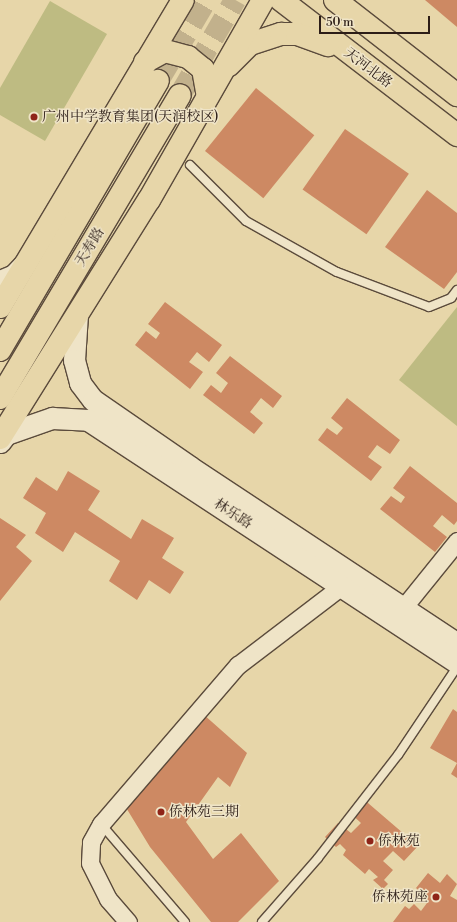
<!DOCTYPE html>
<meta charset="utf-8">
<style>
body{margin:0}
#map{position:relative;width:457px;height:922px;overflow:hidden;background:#e7d6a9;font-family:"Libre Bodoni","Noto Serif SC",serif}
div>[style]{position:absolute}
.green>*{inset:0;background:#bebb82}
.building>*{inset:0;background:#cd8963;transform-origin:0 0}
.trunk-tunnel>*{height:22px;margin-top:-11px;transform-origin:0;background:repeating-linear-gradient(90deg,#c2b18c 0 22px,transparent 0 33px)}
.roads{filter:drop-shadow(1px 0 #5b4b3c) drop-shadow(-1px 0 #5b4b3c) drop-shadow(0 1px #5b4b3c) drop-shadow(0 -1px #5b4b3c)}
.service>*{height:8px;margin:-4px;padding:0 4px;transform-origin:4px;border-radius:4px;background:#efe4c7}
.minor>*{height:17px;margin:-8.5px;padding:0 8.5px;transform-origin:8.5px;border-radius:8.5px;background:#efe4c7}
.tertiary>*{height:21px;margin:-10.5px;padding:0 10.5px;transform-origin:10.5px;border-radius:10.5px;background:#efe4c7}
.primary>*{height:22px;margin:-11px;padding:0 11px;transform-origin:11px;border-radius:11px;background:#e7d6a9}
.trunk>*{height:22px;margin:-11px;padding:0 11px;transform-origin:11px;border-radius:11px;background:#e7d6a9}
.dots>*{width:11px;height:11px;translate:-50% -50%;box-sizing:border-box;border:2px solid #efe4c7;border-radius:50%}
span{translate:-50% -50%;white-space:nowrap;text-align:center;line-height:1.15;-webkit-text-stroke:3px #efe4c7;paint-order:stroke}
.street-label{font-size:14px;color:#2c1d17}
.poi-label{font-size:14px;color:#2c1d17}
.left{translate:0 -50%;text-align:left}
.right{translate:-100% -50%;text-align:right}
.scale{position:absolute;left:319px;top:16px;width:111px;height:18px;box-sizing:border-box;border:2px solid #2c1d17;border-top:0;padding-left:5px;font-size:12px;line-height:14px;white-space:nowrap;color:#2c1d17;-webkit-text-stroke:3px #efe4c7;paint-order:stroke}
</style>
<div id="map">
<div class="green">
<i style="clip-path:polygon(50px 1px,107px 34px,45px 141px,0 115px,0 88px)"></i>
<i style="clip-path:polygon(457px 307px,457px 426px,399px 380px)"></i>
</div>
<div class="building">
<i style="clip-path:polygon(425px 0,457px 0,457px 27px)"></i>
<i style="left:256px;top:88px;width:75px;height:81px;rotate:39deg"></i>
<i style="left:345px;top:129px;width:78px;height:74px;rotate:35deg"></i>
<i style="clip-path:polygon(427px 190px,457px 213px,457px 272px,444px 289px,385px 247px)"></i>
<i style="clip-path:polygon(165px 302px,222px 345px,209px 362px,197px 352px,189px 362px,203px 372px,190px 389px,135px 345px,146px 331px,156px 339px,160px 333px,148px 324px)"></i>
<i style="clip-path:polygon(230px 356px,282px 396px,273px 408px,261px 398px,250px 412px,263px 423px,254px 434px,203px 395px,211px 385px,221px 393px,228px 383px,216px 373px)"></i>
<i style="clip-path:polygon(347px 398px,400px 440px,390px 454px,377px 445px,368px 457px,382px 467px,371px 481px,318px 440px,327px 428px,337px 435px,343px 428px,331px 418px)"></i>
<i style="clip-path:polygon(410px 466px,457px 503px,457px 521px,454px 525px,442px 515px,433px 526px,447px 537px,435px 552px,380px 509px,391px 496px,401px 503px,405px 497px,393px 488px)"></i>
<i style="clip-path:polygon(68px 471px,100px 491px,88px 510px,131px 539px,142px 519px,174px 538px,162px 558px,184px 572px,170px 594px,149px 580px,137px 600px,109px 581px,120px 561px,75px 532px,63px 552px,35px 533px,46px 513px,23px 498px,36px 477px,57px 491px)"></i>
<i style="clip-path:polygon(0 518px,26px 535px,16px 547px,32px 561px,0 601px)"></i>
<i style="clip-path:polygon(453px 709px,457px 712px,457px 778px,451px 774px,457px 763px,430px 748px)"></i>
<i style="clip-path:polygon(203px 714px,247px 753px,230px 787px,218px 777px,186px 822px,213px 859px,241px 833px,279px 881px,238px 922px,211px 922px,150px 847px,122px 801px)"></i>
<i style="clip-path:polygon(361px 797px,418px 846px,404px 861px,393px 851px,383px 861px,393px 870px,384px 880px,388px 884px,383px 889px,373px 880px,378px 877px,369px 869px,365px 874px,343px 855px,346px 850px,340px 844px,336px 847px,325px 837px,338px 823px,351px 833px,361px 823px,348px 811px)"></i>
<i style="clip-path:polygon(428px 873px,440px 883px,447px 874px,457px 884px,450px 896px,457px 900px,457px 922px,393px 922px,405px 906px,409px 909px,414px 904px,421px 911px,427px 903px,420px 898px,423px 894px,416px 888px)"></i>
</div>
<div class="trunk-tunnel">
<i style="left:158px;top:81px;width:94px;rotate:-59.3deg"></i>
<i style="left:180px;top:95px;width:110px;rotate:-59.9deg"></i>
</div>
<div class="roads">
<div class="service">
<i style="left:190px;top:165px;width:79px;rotate:45deg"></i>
<i style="left:246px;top:221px;width:104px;rotate:29.3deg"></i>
<i style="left:337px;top:272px;width:98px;rotate:20.8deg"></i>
<i style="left:429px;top:307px;width:24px;rotate:-22deg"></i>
<i style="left:451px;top:298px;width:10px;rotate:-53deg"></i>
<i style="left:101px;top:824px;width:129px;rotate:49.4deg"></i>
<i style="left:262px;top:922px;width:85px;rotate:-48.8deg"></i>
<i style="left:318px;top:858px;width:130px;rotate:-52.2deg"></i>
<i style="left:398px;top:755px;width:106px;rotate:-56.2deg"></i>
</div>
<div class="minor">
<i style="left:403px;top:608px;width:86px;rotate:-51.1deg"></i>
<i style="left:128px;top:922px;width:30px;rotate:-131deg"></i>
<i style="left:108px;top:899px;width:40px;rotate:-116.6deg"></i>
<i style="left:90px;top:863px;width:21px;rotate:-87deg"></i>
<i style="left:91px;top:842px;width:21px;rotate:-61deg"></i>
<i style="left:101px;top:824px;width:210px;rotate:-49.3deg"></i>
<i style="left:238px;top:665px;width:142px;rotate:-37.3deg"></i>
</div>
<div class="tertiary">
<i style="left:0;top:281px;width:15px;rotate:-23deg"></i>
<i style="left:14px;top:275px;width:18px;rotate:-47deg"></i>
<i style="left:77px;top:314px;width:46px;rotate:93.7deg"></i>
<i style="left:74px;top:360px;width:24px;rotate:75deg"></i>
<i style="left:80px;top:383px;width:21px;rotate:53deg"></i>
<i style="left:93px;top:400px;width:118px;rotate:34.6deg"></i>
<i style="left:190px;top:467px;width:320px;rotate:33.5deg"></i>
<i style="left:0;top:442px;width:10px;rotate:-53deg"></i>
<i style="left:6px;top:434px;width:49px;rotate:-19.2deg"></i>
<i style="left:52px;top:418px;width:36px;rotate:3deg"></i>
<i style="left:88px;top:420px;width:441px;rotate:33.3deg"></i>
</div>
<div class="primary">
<i style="left:281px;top:0;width:222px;rotate:37.5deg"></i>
<i style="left:335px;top:0;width:155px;rotate:37.9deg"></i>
<i style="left:229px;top:65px;width:30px;rotate:-45deg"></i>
<i style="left:250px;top:44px;width:33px;rotate:-18deg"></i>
<i style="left:281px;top:34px;width:16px"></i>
<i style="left:297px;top:34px;width:33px;rotate:20deg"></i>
</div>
<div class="trunk">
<i style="left:145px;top:62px;width:23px;rotate:-29deg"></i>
<i style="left:165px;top:51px;width:24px;rotate:15deg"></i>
<i style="left:188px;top:57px;width:19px;rotate:39deg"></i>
<i style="left:203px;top:69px;width:27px;rotate:80deg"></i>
<i style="left:0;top:307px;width:357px;rotate:-59.2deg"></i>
<i style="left:0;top:350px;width:312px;rotate:-59.6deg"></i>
<i style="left:0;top:398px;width:352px;rotate:-59.3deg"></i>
<i style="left:0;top:438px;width:281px;rotate:-58deg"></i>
<i style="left:149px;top:200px;width:230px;rotate:-60.3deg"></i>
</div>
</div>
<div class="dots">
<i style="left:34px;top:117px;background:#8f2418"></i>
<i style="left:161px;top:812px;background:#8f2418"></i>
<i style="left:370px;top:841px;background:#8f2418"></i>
<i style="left:436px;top:897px;background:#8f2418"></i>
</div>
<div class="street-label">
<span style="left:368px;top:68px;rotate:37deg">天河北路</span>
<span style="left:90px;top:247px;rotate:-59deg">天寿路</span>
<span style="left:233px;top:514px;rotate:33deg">林乐路</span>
</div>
<div class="poi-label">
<span class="left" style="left:42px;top:117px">广州中学教育集团(天润校区)</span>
<span class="left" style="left:169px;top:812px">侨林苑三期</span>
<span class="left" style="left:378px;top:841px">侨林苑</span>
<span class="right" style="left:428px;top:897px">侨林苑座</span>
</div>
<div class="scale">50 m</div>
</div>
